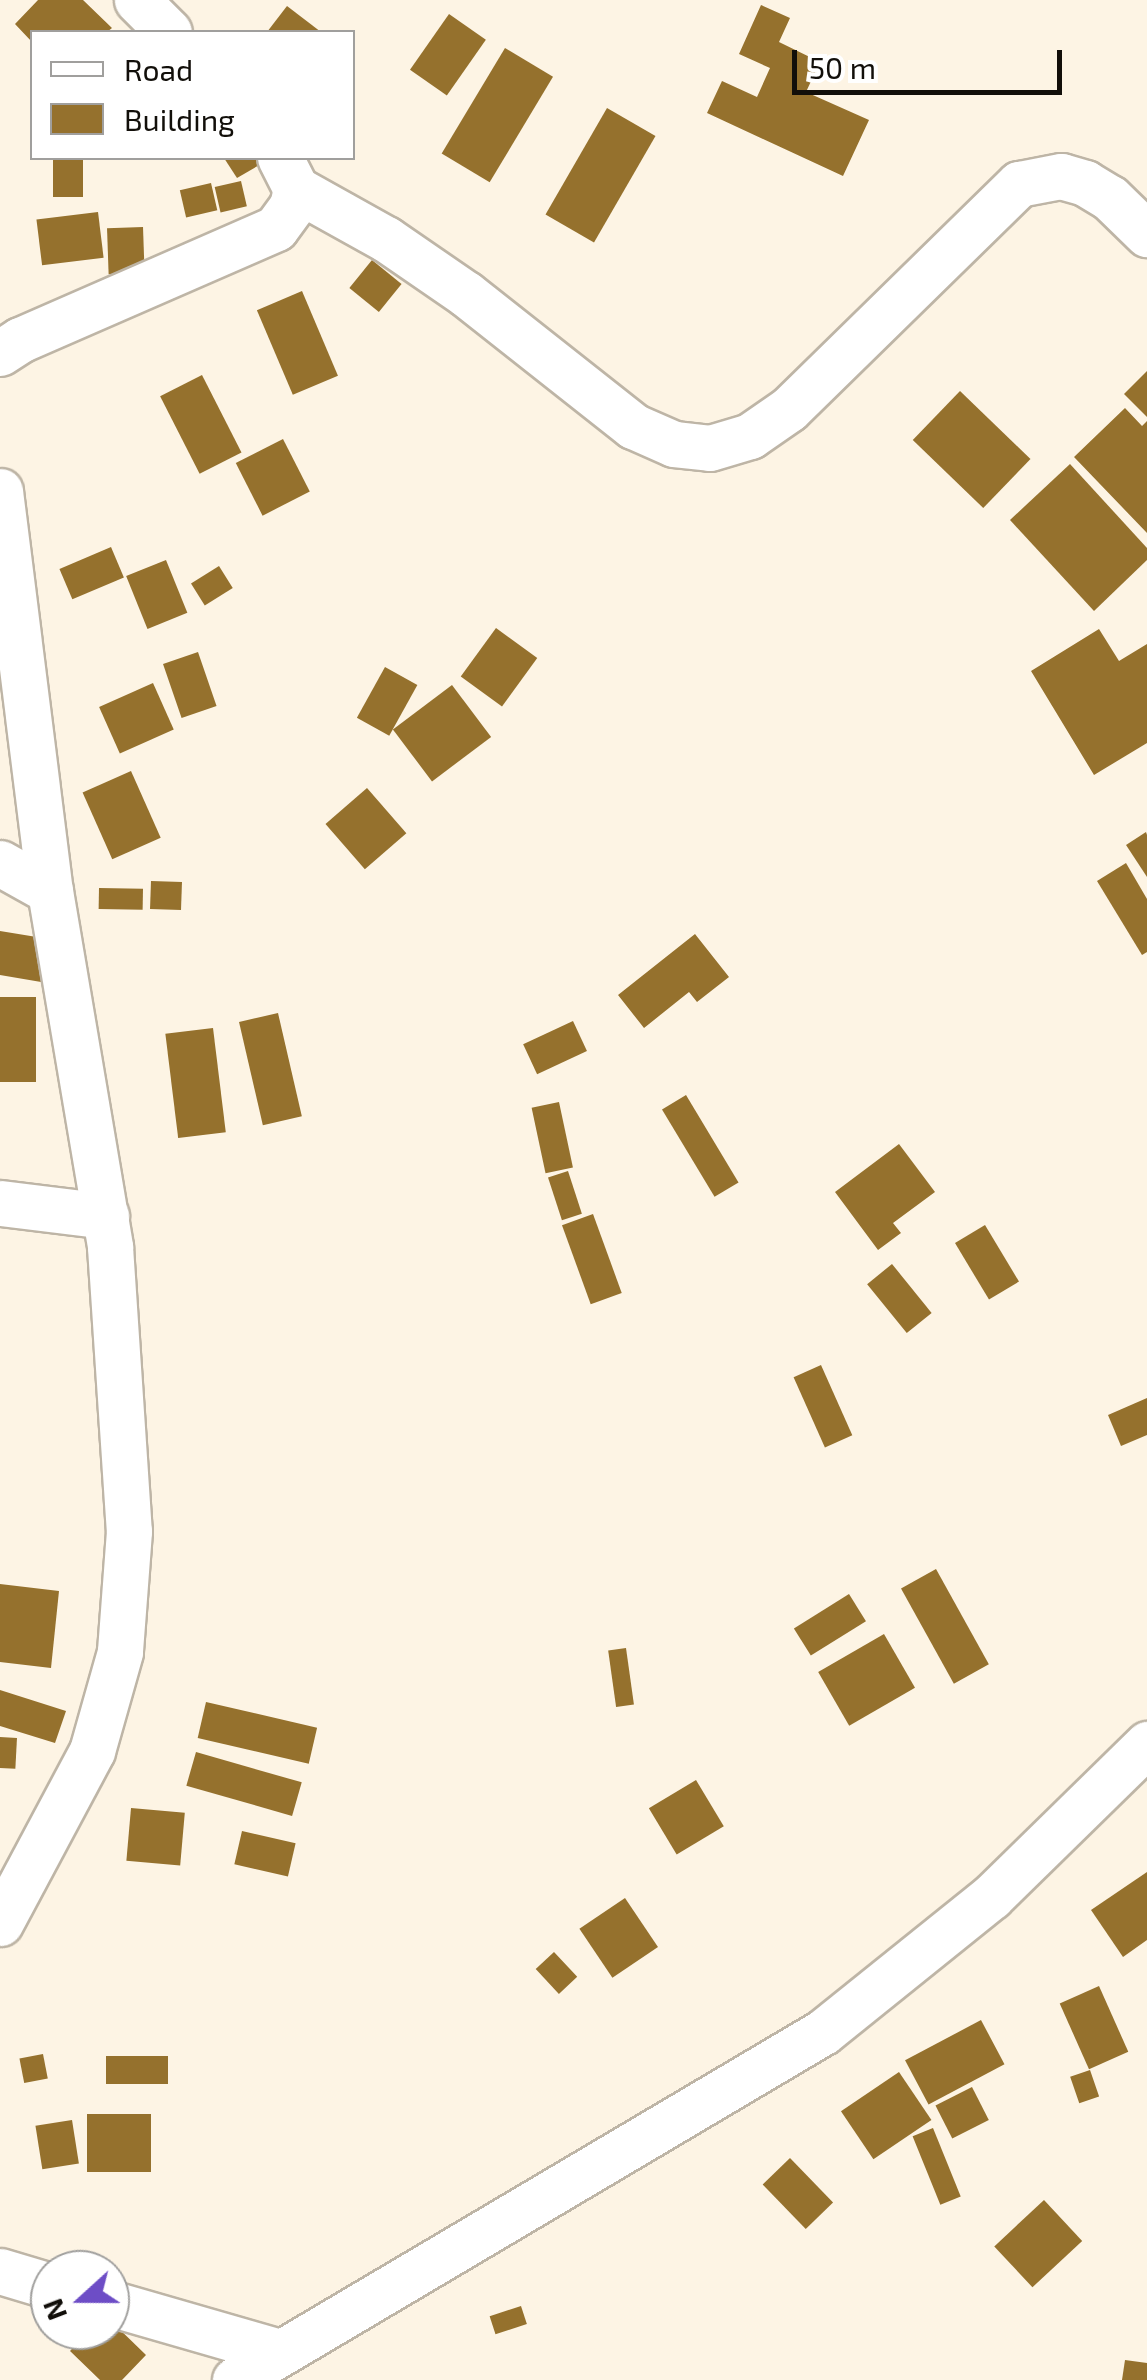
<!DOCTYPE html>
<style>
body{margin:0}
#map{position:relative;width:1147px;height:2380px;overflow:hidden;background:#fdf4e4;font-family:"Exo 2",sans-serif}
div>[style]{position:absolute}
.building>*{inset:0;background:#95712d;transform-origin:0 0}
.roads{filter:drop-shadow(2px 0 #beb5a6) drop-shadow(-2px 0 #beb5a6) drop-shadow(0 2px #beb5a6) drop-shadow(0 -2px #beb5a6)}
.minor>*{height:45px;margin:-22.5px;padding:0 22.5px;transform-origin:22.5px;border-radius:22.5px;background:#fff}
span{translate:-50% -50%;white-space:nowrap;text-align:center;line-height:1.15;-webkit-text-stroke:8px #fff;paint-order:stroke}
.legend{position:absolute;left:30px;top:30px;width:325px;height:130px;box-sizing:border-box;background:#fff;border:2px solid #a09f9d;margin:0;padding:12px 18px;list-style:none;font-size:30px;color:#120f0a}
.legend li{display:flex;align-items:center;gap:20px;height:50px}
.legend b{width:50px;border:2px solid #a09f9d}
.north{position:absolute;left:30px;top:2250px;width:100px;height:100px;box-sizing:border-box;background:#fff;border:2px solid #a09f9d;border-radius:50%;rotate:249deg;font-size:28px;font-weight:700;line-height:40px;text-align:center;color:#120f0a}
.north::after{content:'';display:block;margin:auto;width:35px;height:45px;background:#6d4dc6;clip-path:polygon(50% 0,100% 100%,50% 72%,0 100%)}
.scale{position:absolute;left:792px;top:50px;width:270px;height:45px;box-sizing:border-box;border:5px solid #120f0a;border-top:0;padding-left:12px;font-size:30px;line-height:35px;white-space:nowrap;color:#120f0a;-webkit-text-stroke:8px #fff;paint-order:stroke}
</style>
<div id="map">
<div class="building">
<i style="clip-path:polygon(38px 0,83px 0,112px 28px,107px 32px,32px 32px,32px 42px,15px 24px)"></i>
<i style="clip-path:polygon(761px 5px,790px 18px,779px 42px,820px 62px,806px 92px,869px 120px,843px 176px,707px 113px,722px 81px,757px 97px,770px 68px,739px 54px)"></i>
<i style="clip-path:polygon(287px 6px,321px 32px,267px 32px)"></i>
<i style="left:449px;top:14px;width:45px;height:68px;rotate:35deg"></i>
<i style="left:505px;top:48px;width:56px;height:123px;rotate:31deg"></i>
<i style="left:607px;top:108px;width:56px;height:123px;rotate:30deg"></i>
<i style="left:53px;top:158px;width:30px;height:39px"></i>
<i style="clip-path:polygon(224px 158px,257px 158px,261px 164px,237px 178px)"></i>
<i style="left:241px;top:181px;width:26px;height:27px;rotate:77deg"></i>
<i style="left:211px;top:183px;width:28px;height:32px;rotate:77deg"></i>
<i style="left:98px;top:212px;width:46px;height:62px;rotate:83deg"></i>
<i style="left:143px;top:227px;width:46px;height:36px;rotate:88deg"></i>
<i style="left:372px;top:260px;width:38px;height:36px;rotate:39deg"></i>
<i style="left:302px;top:291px;width:92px;height:49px;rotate:67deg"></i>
<i style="clip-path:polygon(1147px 371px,1147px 417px,1124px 394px)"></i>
<i style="left:202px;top:375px;width:87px;height:47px;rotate:63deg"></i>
<i style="left:960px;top:391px;width:98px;height:68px;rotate:44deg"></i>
<i style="clip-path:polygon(1125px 408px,1142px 426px,1147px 421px,1147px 533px,1074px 457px)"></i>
<i style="left:283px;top:439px;width:59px;height:53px;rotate:63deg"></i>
<i style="clip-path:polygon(1070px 464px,1147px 548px,1147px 560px,1094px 611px,1010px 520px)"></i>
<i style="left:111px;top:547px;width:33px;height:56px;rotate:67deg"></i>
<i style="left:166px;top:560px;width:57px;height:43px;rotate:68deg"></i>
<i style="left:219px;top:566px;width:26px;height:33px;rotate:58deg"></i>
<i style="left:496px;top:628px;width:51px;height:60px;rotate:36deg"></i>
<i style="clip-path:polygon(1099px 629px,1119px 661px,1147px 644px,1147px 743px,1094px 775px,1031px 671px)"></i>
<i style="left:198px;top:652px;width:57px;height:37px;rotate:71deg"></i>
<i style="left:385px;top:667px;width:37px;height:58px;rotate:29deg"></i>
<i style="left:153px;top:683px;width:51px;height:59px;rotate:66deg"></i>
<i style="left:452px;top:685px;width:65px;height:74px;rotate:53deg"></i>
<i style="left:131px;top:771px;width:73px;height:53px;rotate:66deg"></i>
<i style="left:367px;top:788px;width:60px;height:55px;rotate:49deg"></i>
<i style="clip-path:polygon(1146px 832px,1147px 835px,1147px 877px,1126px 845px)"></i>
<i style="clip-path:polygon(1126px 863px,1147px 899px,1147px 952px,1142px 955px,1097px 881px)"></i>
<i style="left:151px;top:881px;width:31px;height:28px;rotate:2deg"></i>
<i style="left:99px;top:888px;width:44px;height:21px;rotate:1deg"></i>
<i style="clip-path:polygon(0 931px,55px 940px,47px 983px,0 975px)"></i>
<i style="clip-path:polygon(695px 934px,729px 977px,697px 1002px,689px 992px,644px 1028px,618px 995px)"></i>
<i style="left:0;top:997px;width:36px;height:85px"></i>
<i style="left:278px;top:1013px;width:106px;height:40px;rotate:77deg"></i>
<i style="left:573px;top:1021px;width:33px;height:55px;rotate:65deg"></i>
<i style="left:213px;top:1028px;width:105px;height:48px;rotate:83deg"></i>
<i style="left:686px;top:1095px;width:102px;height:28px;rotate:59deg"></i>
<i style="left:559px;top:1102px;width:67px;height:28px;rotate:78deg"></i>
<i style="clip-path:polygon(899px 1144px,935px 1192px,893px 1223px,901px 1233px,878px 1250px,835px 1192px)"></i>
<i style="left:568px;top:1171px;width:45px;height:21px;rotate:72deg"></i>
<i style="left:593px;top:1214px;width:84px;height:33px;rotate:70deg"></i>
<i style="left:985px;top:1225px;width:66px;height:35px;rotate:59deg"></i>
<i style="left:892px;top:1264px;width:63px;height:32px;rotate:51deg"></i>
<i style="left:821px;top:1365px;width:77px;height:30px;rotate:66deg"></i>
<i style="clip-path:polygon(1147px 1398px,1147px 1435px,1121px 1446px,1108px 1415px)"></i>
<i style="left:936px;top:1569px;width:109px;height:40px;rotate:61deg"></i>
<i style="clip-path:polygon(0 1584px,59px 1591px,51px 1668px,0 1662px)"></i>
<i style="left:849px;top:1594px;width:32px;height:65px;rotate:58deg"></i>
<i style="left:884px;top:1634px;width:62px;height:76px;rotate:60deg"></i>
<i style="left:626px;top:1648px;width:57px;height:18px;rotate:82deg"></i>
<i style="clip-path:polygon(0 1690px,66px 1711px,55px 1743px,0 1726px)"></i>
<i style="left:206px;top:1702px;width:114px;height:37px;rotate:13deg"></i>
<i style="left:0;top:1737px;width:17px;height:31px;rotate:3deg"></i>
<i style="left:196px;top:1752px;width:110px;height:35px;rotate:16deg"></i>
<i style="left:696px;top:1780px;width:54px;height:55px;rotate:59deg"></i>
<i style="left:131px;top:1808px;width:54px;height:53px;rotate:5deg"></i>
<i style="left:242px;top:1831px;width:55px;height:34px;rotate:13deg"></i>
<i style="clip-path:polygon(1147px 1872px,1147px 1940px,1123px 1957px,1091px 1910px)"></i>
<i style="left:625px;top:1898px;width:59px;height:55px;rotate:56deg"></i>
<i style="left:554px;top:1952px;width:34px;height:25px;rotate:47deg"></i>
<i style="left:1099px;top:1986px;width:72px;height:43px;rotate:66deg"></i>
<i style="left:981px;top:2020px;width:50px;height:86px;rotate:62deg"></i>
<i style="left:43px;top:2054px;width:25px;height:24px;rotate:79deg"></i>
<i style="left:106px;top:2056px;width:62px;height:28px"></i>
<i style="left:1090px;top:2070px;width:28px;height:21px;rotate:71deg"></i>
<i style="left:899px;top:2072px;width:58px;height:70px;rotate:56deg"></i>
<i style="left:972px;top:2087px;width:37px;height:41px;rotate:63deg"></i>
<i style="left:151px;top:2114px;width:58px;height:64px;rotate:90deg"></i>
<i style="left:72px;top:2120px;width:44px;height:37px;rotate:81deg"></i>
<i style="left:933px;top:2128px;width:74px;height:22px;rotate:68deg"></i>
<i style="left:790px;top:2158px;width:62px;height:38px;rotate:46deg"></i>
<i style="left:1044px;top:2200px;width:56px;height:68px;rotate:47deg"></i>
<i style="left:521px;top:2306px;width:19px;height:33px;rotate:72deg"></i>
<i style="clip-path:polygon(110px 2320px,146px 2355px,122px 2380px,100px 2380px,70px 2351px,90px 2330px,110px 2330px)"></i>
<i style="clip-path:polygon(1125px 2360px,1147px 2363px,1147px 2380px,1122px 2380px)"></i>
</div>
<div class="roads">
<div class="minor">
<i style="left:137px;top:0;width:45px;rotate:45deg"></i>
<i style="left:296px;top:189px;width:103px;rotate:29.1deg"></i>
<i style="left:386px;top:239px;width:97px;rotate:34.5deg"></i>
<i style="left:466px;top:294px;width:213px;rotate:38.3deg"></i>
<i style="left:633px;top:426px;width:45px;rotate:23.7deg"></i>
<i style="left:674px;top:444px;width:36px;rotate:6deg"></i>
<i style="left:710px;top:448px;width:42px;rotate:-16.7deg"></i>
<i style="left:750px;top:436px;width:47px;rotate:-34.7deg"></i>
<i style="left:789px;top:409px;width:322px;rotate:-44.4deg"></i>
<i style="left:1019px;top:184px;width:43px;rotate:-10.8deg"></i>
<i style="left:1061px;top:176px;width:25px;rotate:16deg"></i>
<i style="left:1085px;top:183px;width:29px;rotate:31deg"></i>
<i style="left:1110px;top:198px;width:52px;rotate:44.2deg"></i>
<i style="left:0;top:353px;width:24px;rotate:-33deg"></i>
<i style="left:20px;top:340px;width:279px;rotate:-23.6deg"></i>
<i style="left:276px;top:228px;width:27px;rotate:-54deg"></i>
<i style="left:292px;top:206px;width:17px;rotate:-77deg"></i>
<i style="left:296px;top:189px;width:35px;rotate:-117deg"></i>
<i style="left:0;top:491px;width:403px;rotate:82.9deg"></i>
<i style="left:50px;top:891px;width:361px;rotate:80.4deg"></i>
<i style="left:110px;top:1247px;width:285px;rotate:86.2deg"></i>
<i style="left:129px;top:1531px;width:121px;rotate:94.3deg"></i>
<i style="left:120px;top:1652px;width:103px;rotate:105.8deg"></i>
<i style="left:92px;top:1751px;width:195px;rotate:118.1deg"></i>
<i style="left:0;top:863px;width:57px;rotate:29.2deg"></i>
<i style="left:0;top:1203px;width:107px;rotate:7deg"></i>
<i style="left:0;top:2271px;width:52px;rotate:16.7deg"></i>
<i style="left:110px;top:2303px;width:177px;rotate:16.1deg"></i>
<i style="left:235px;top:2380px;width:683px;rotate:-30.62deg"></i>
<i style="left:823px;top:2032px;width:216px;rotate:-38.8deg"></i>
<i style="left:991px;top:1897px;width:219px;rotate:-44.4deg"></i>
</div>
</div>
<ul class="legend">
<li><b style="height:12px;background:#fff"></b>Road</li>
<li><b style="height:28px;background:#95712d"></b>Building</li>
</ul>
<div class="north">N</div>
<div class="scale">50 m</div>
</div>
